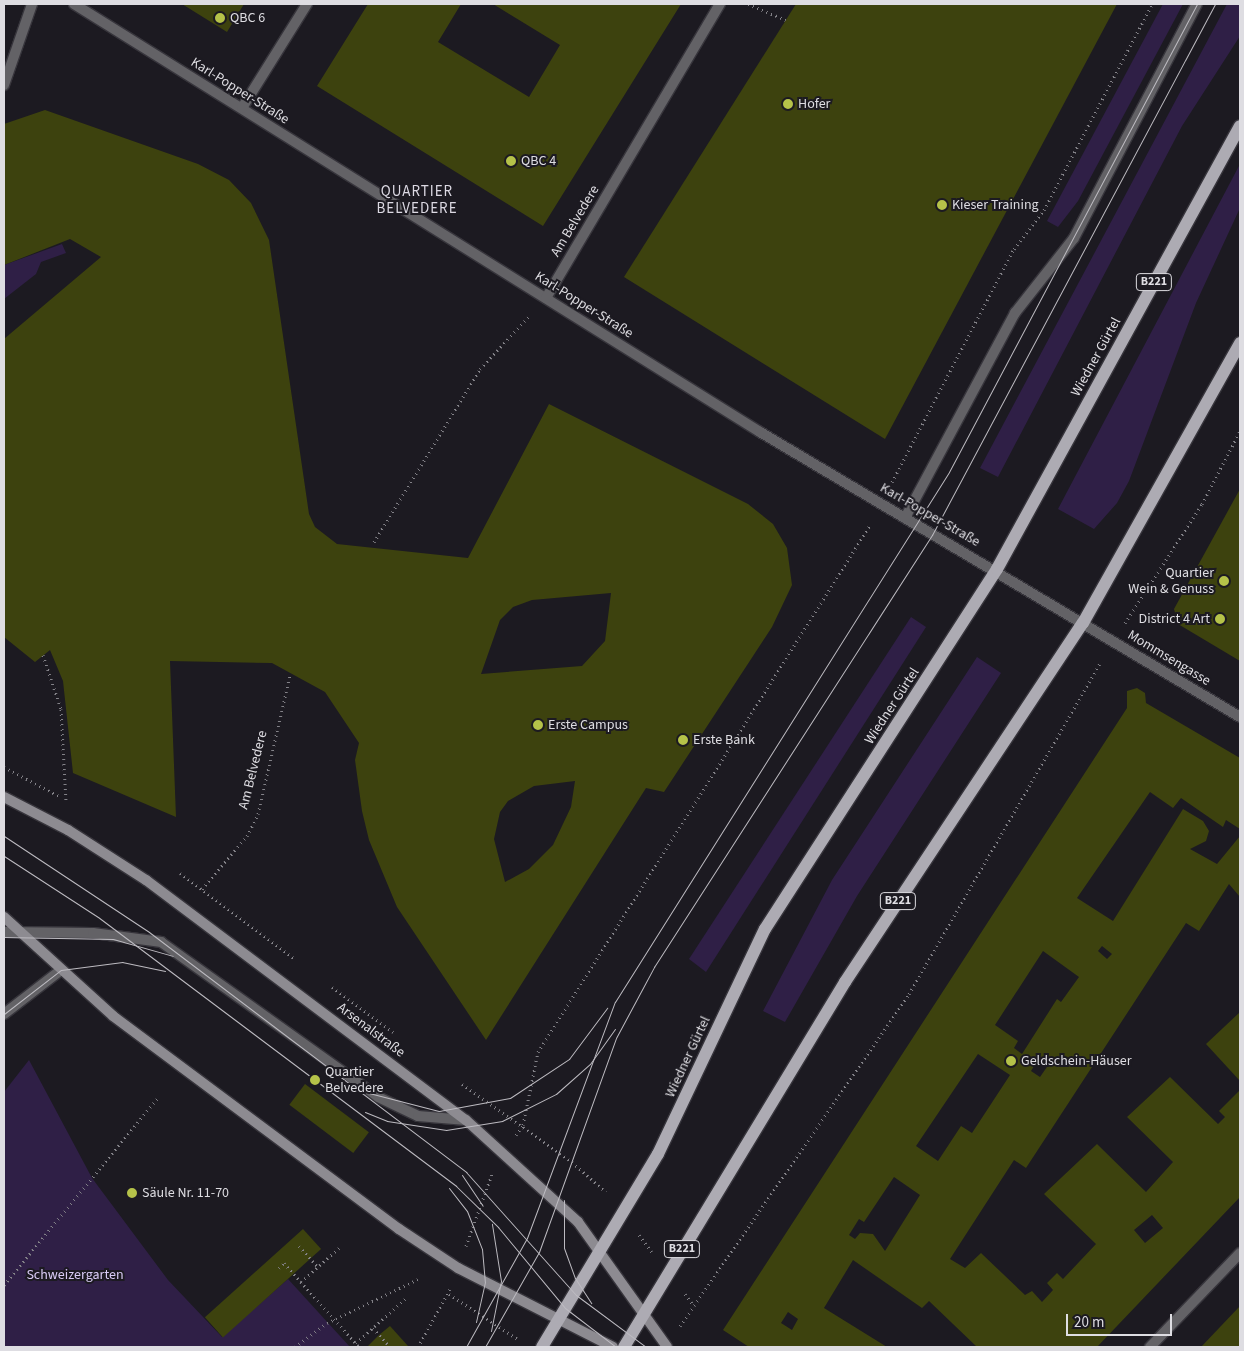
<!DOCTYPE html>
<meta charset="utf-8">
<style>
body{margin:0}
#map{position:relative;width:1244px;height:1351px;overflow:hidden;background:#1c1a21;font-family:"Source Sans 3",sans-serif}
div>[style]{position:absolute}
.green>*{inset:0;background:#2f1f46}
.building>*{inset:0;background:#3d420e;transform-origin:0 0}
.path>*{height:3px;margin-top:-1.5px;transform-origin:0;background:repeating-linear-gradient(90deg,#838288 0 1px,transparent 0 5px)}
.roads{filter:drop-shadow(1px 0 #37353c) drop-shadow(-1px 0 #37353c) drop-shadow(0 1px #37353c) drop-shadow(0 -1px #37353c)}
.lane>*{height:10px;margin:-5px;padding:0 5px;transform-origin:5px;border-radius:5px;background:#636266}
.street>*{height:10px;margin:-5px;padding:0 5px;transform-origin:5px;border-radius:5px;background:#636266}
.secondary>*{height:10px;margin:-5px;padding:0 5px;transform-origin:5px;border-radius:5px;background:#8d8b91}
.primary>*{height:12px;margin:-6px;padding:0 6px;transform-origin:6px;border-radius:6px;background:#adabb3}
.tram>*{height:1px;margin:-0.5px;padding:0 0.5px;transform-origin:0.5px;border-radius:0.5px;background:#bdbbc1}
.dots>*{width:14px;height:14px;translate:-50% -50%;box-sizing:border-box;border:2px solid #1c1a21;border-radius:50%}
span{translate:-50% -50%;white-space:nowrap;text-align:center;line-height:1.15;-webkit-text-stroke:4px #1c1a21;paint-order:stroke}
.shield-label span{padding:1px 4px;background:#1c1a21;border:1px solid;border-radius:4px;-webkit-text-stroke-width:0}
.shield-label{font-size:12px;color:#dedde2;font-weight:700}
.poi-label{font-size:14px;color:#dedde2}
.left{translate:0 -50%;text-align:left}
.right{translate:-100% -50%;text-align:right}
.street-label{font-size:14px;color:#dedde2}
.park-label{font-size:14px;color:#d9cbf5}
.neighbourhood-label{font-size:15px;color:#dcd9e3;letter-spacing:1px}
.frame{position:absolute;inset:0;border:5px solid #dedde2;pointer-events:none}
.scale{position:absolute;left:1066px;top:1314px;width:106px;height:22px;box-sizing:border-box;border:2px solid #dedde2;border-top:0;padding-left:6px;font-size:15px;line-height:18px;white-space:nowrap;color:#dedde2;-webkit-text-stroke:4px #1c1a21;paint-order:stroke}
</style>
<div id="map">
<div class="green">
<i style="clip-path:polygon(1163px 4px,1183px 4px,1078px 201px,1058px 227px,1047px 221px)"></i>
<i style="clip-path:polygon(1227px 4px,1240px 4px,1240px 36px,1182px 126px,998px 477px,980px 468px)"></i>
<i style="clip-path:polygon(1240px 164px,1240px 208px,1196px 303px,1129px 481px,1117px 503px,1094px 529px,1058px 509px)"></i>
<i style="clip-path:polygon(62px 244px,66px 253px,41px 262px,36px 274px,4px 299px,4px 265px)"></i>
<i style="clip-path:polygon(911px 617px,926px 627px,706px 972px,689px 959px)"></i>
<i style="clip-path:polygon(977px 657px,1001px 673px,857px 896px,785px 1022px,763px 1011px,832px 880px)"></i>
<i style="clip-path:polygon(29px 1060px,92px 1178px,168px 1280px,222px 1337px,288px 1279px,350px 1347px,4px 1347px,4px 1092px)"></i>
</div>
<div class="building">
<i style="clip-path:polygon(182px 4px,244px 4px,227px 32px)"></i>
<i style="clip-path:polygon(368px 4px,461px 4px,438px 42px,529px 97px,560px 45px,493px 4px,681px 4px,543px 226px,317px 86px)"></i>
<i style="clip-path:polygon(796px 4px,1117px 4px,885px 439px,624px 277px)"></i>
<i style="clip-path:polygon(evenodd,45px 110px,198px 164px,229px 180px,251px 203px,269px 240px,309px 514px,315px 527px,337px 544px,468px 558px,549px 404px,748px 504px,773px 524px,787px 548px,792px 585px,772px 627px,664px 792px,646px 788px,486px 1040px,397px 907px,369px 840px,362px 811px,355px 760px,359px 743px,325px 692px,272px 663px,170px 661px,176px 817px,73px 773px,63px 681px,50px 650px,35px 662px,4px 637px,4px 339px,101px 257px,70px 239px,4px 265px,4px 124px,45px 110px,611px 593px,605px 641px,582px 666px,481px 674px,500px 620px,513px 607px,532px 600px,611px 593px,45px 110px,575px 781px,571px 807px,553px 845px,529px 869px,505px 882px,494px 839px,500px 812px,508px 801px,534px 786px,575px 781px)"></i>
<i style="clip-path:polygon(1240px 489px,1240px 661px,1178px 624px,1174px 609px)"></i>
<i style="clip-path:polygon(evenodd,1137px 688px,1145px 693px,1146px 703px,1240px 758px,1240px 829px,1226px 820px,1223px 827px,1181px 798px,1173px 808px,1150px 792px,1077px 898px,1113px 921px,1183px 809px,1203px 821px,1209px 831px,1206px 841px,1190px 849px,1217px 864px,1240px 836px,1240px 897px,1229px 884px,1199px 931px,1186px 923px,1026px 1168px,1014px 1160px,950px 1259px,965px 1268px,981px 1253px,1025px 1295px,1032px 1291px,1042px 1302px,1053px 1290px,1047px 1283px,1057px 1273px,1063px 1279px,1096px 1244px,1044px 1194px,1097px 1144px,1146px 1192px,1173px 1162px,1127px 1117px,1170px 1077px,1218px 1124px,1225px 1117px,1219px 1111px,1240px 1090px,1240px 1197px,1097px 1347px,977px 1347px,929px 1301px,922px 1308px,853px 1260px,824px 1308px,887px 1347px,749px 1347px,723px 1330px,1127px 708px,1127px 691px,1137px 688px,1102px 946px,1112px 954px,1107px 959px,1098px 951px,1102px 946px,1137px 688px,1043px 951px,1079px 977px,1061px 1002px,1057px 999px,1022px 1054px,1014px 1048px,1018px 1041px,995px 1025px,1043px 951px,1137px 688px,978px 1054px,1010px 1075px,972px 1133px,961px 1126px,938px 1161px,916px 1146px,978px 1054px,1137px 688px,1039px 1058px,1049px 1064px,1040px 1077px,1031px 1071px,1039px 1058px,1137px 688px,894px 1177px,920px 1195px,885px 1251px,873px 1234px,860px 1233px,855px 1239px,849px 1235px,859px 1219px,864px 1222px,894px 1177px,1137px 688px,1152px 1215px,1163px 1228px,1145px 1243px,1134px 1230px,1152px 1215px,1137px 688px,788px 1312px,798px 1319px,792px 1330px,781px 1323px,788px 1312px)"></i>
<i style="clip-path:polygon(1240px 1012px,1240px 1081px,1206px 1044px)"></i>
<i style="left:305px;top:1084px;width:80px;height:26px;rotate:37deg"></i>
<i style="left:303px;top:1229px;width:27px;height:132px;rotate:48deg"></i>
<i style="clip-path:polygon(1240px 1306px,1240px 1347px,1201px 1347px)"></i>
<i style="clip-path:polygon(390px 1326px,408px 1346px,367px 1347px,379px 1335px)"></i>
</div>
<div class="path">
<i style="left:748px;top:4px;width:41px;rotate:22.8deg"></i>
<i style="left:892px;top:482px;width:263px;rotate:-62.4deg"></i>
<i style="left:1014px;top:249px;width:49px;rotate:-52.4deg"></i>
<i style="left:1044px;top:210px;width:233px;rotate:-62.3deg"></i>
<i style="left:374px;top:542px;width:203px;rotate:-58.5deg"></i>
<i style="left:480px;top:369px;width:72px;rotate:-47.2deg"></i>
<i style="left:1125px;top:623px;width:142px;rotate:-57.1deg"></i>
<i style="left:1202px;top:504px;width:82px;rotate:-62.5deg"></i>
<i style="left:43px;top:655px;width:57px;rotate:71.6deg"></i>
<i style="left:61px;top:709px;width:92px;rotate:86.9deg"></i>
<i style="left:4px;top:767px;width:64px;rotate:27.8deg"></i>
<i style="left:180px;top:873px;width:144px;rotate:36.8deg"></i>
<i style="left:202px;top:889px;width:70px;rotate:-49.7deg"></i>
<i style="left:247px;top:836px;width:25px;rotate:-63deg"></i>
<i style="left:258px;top:814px;width:143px;rotate:-77deg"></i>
<i style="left:332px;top:987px;width:76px;rotate:36.4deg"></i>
<i style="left:462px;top:1084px;width:135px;rotate:35.3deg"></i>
<i style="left:572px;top:1162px;width:45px;rotate:41.4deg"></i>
<i style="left:516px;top:1135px;width:12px;rotate:-55deg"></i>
<i style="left:523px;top:1125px;width:75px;rotate:-78.4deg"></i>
<i style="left:538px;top:1052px;width:623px;rotate:-57.79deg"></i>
<i style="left:639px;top:1235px;width:21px;rotate:53deg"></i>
<i style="left:299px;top:1246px;width:28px;rotate:48deg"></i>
<i style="left:466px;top:1246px;width:77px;rotate:-70.1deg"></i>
<i style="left:279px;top:1268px;width:7px;rotate:-45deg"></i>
<i style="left:284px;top:1263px;width:113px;rotate:48.2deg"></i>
<i style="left:301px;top:1282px;width:54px;rotate:-42deg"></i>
<i style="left:4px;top:1285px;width:244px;rotate:-50.6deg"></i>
<i style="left:449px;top:1294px;width:84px;rotate:33.3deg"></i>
<i style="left:685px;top:1294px;width:15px;rotate:53deg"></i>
<i style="left:680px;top:1326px;width:403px;rotate:-55.4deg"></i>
<i style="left:909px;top:994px;width:384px;rotate:-60deg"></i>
<i style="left:373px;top:1328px;width:25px;rotate:48deg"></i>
<i style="left:356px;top:1343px;width:67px;rotate:-42deg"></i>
<i style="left:295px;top:1347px;width:40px;rotate:-37deg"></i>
<i style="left:327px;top:1323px;width:101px;rotate:-25.8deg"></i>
<i style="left:418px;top:1347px;width:66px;rotate:-61.1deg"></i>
</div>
<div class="roads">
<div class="lane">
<i style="left:4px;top:85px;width:86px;rotate:-70.9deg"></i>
<i style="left:905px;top:518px;width:233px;rotate:-61.8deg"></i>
<i style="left:1015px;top:313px;width:95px;rotate:-51.8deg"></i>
<i style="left:1074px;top:238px;width:264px;rotate:-62.3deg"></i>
<i style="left:4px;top:932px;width:89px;rotate:0.6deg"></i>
<i style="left:93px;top:933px;width:69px;rotate:7.5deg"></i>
<i style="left:161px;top:942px;width:267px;rotate:35.5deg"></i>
<i style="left:378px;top:1097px;width:44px;rotate:25.4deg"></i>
<i style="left:418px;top:1116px;width:48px;rotate:4.8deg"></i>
<i style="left:4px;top:1014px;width:72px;rotate:-37.7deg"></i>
</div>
<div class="street">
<i style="left:74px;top:4px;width:809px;rotate:31.96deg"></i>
<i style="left:760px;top:432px;width:558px;rotate:30.7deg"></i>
<i style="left:242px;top:108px;width:123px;rotate:-58deg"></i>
<i style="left:546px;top:298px;width:342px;rotate:-59.4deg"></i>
<i style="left:1150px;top:1347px;width:130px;rotate:-46.2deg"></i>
</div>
<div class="secondary">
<i style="left:4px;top:797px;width:72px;rotate:27.3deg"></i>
<i style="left:68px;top:830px;width:93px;rotate:32.7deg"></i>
<i style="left:146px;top:880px;width:400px;rotate:36.9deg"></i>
<i style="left:466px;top:1120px;width:151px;rotate:42.3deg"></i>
<i style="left:578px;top:1222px;width:153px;rotate:54.5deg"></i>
<i style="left:4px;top:917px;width:147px;rotate:42.2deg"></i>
<i style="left:113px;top:1016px;width:357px;rotate:36.7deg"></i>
<i style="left:399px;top:1229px;width:71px;rotate:33.5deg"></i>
<i style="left:458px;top:1268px;width:174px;rotate:27deg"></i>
</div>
<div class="primary">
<i style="left:542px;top:1347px;width:225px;rotate:-59deg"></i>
<i style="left:658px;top:1154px;width:249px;rotate:-64.6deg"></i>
<i style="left:765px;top:929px;width:428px;rotate:-57.2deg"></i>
<i style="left:997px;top:569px;width:505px;rotate:-61.25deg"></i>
<i style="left:624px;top:1347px;width:427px;rotate:-58.8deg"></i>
<i style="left:845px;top:982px;width:431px;rotate:-56.5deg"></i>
<i style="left:1083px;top:623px;width:321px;rotate:-60.7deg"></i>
</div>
</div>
<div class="tram">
<i style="left:4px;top:836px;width:174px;rotate:33.5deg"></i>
<i style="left:149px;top:932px;width:398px;rotate:37.1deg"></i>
<i style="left:466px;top:1172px;width:165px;rotate:48.2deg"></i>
<i style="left:576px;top:1295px;width:87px;rotate:36.6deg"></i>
<i style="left:4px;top:856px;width:112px;rotate:33deg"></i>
<i style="left:98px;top:917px;width:448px;rotate:36.9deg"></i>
<i style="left:456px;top:1186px;width:59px;rotate:44.3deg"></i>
<i style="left:498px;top:1227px;width:105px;rotate:50.4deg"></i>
<i style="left:565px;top:1308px;width:64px;rotate:37.4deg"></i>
<i style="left:4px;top:937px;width:109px;rotate:1.1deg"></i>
<i style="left:113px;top:939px;width:62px;rotate:15.8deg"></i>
<i style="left:4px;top:1014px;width:72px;rotate:-37.7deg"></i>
<i style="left:61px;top:970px;width:62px;rotate:-7.5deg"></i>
<i style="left:122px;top:962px;width:44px;rotate:11.8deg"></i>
<i style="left:369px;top:1093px;width:72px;rotate:14.4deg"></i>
<i style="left:439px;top:1111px;width:72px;rotate:-10.4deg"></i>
<i style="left:510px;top:1098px;width:71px;rotate:-33.5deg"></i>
<i style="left:569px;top:1059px;width:64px;rotate:-53.3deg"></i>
<i style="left:365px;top:1112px;width:24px;rotate:22deg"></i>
<i style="left:387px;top:1121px;width:60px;rotate:8.7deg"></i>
<i style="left:446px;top:1130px;width:57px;rotate:-9.1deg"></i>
<i style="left:502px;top:1121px;width:60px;rotate:-26.6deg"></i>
<i style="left:556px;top:1094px;width:45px;rotate:-41.4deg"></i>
<i style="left:590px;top:1064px;width:43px;rotate:-54.5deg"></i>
<i style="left:462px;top:1175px;width:37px;rotate:56deg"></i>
<i style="left:449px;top:1188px;width:29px;rotate:52deg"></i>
<i style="left:467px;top:1211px;width:41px;rotate:68.5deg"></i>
<i style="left:482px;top:1249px;width:33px;rotate:85deg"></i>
<i style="left:485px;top:1282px;width:41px;rotate:102.7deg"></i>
<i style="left:564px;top:1200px;width:48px;rotate:90deg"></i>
<i style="left:564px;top:1248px;width:32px;rotate:70deg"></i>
<i style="left:575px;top:1278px;width:30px;rotate:57deg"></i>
<i style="left:491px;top:1331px;width:51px;rotate:-78.7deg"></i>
<i style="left:501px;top:1281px;width:58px;rotate:-99deg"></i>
<i style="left:466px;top:1347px;width:125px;rotate:-60.8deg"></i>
<i style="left:527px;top:1238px;width:252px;rotate:-69.6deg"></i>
<i style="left:615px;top:1002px;width:626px;rotate:-57.78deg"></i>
<i style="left:949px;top:472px;width:530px;rotate:-62.08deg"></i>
<i style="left:485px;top:1347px;width:109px;rotate:-60.4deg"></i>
<i style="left:539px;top:1252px;width:227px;rotate:-70.2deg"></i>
<i style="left:616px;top:1038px;width:81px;rotate:-61.8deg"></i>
<i style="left:654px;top:967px;width:514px;rotate:-57.24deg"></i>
<i style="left:932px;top:535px;width:602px;rotate:-61.94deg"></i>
</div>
<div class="dots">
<i style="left:220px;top:18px;background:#b5c249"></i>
<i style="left:788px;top:104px;background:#b5c249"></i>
<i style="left:511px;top:161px;background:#b5c249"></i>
<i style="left:942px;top:205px;background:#b5c249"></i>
<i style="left:1224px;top:581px;background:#b5c249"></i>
<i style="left:1220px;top:619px;background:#b5c249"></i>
<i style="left:538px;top:725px;background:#b5c249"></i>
<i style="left:683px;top:740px;background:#b5c249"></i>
<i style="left:1011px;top:1061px;background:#b5c249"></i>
<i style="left:315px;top:1080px;background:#b5c249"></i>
<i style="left:132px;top:1193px;background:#b5c249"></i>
</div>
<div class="shield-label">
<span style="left:1154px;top:282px">B221</span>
<span style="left:898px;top:901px">B221</span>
<span style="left:682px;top:1249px">B221</span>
</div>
<div class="poi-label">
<span class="left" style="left:230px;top:18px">QBC 6</span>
<span class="left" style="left:798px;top:104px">Hofer</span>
<span class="left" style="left:521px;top:161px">QBC 4</span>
<span class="left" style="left:952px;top:205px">Kieser Training</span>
<span class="right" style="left:1214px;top:581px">Quartier<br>Wein &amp; Genuss</span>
<span class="right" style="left:1210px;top:619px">District 4 Art</span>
<span class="left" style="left:548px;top:725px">Erste Campus</span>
<span class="left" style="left:693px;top:740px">Erste Bank</span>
<span class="left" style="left:1021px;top:1061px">Geldschein-Häuser</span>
<span class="left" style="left:325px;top:1080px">Quartier<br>Belvedere</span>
<span class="left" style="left:142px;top:1193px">Säule Nr. 11-70</span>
</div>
<div class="street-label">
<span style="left:240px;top:91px;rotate:32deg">Karl-Popper-Straße</span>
<span style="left:575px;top:221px;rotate:-59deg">Am Belvedere</span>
<span style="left:584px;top:305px;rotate:32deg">Karl-Popper-Straße</span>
<span style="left:1096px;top:357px;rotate:-61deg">Wiedner Gürtel</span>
<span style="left:930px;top:515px;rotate:30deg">Karl-Popper-Straße</span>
<span style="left:1169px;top:658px;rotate:31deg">Mommsengasse</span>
<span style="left:892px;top:706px;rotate:-57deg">Wiedner Gürtel</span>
<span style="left:253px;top:770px;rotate:-76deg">Am Belvedere</span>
<span style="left:371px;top:1030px;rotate:37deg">Arsenalstraße</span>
<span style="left:688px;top:1057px;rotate:-65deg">Wiedner Gürtel</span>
</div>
<div class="park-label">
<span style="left:75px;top:1275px">Schweizergarten</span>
</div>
<div class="neighbourhood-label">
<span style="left:417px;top:200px">QUARTIER<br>BELVEDERE</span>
</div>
<div class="frame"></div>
<div class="scale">20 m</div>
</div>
